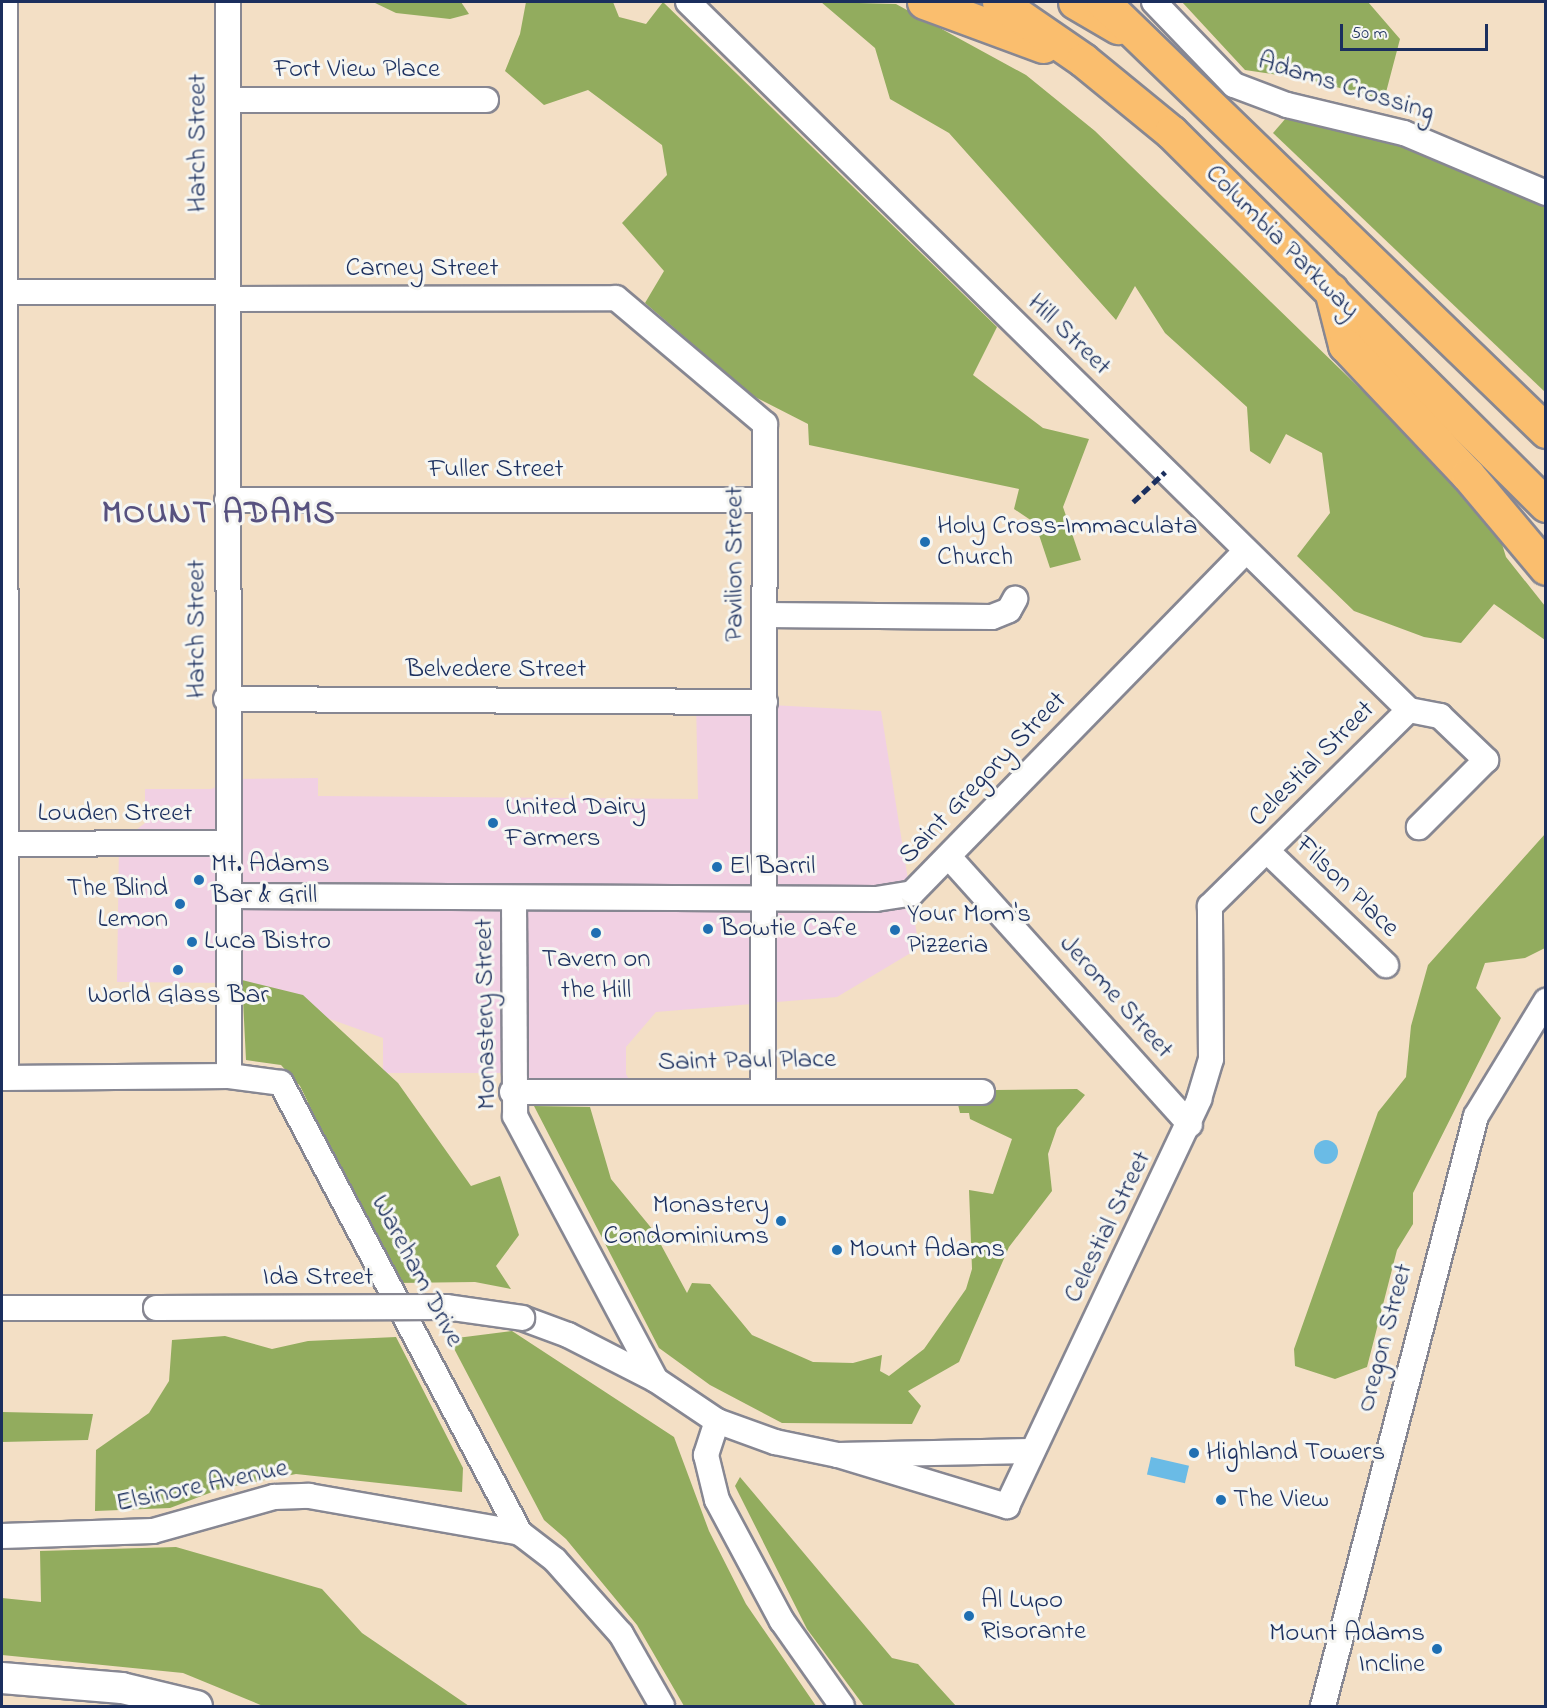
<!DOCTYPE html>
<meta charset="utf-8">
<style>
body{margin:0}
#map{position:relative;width:1547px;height:1708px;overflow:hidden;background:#f3dfc5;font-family:"Indie Flower",sans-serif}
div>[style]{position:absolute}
.built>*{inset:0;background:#f1d0e3}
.forest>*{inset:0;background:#92ac5e}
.water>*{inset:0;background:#6abbe6;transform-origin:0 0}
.round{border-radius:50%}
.roads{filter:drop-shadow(2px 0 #878792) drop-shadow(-2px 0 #878792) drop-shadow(0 2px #878792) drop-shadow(0 -2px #878792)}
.minor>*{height:24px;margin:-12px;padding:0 12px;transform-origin:12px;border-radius:12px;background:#fff}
.tertiary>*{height:30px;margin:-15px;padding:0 15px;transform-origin:15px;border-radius:15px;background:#fff}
.trunk>*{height:33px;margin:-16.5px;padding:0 16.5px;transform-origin:16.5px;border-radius:16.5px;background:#fabe6e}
.motorway>*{height:33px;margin:-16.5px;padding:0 16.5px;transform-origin:16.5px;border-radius:16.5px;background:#fabe6e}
.rail>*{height:4.5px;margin-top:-2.25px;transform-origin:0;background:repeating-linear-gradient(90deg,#1b2f5e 0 9px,transparent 0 13.5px)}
.bridges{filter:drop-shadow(2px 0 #878792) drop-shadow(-2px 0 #878792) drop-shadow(0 2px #878792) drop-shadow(0 -2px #878792)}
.minor-bridge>*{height:24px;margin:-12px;padding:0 12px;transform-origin:12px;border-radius:12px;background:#fff}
.dots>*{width:16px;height:16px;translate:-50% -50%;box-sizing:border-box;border:3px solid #f6f6f2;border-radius:50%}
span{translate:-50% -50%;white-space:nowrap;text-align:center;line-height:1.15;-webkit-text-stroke:6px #f6f6f2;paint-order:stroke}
.street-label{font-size:27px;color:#1b2f5e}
.poi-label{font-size:27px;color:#1b2f5e}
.left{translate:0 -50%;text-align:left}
.right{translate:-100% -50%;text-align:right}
.district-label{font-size:33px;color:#57517f;font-weight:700;letter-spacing:1.5px}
.frame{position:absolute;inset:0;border:3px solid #1b2f5e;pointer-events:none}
.scale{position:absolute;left:1340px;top:24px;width:148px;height:27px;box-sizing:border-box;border:3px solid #1b2f5e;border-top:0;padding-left:8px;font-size:18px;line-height:21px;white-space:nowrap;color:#1b2f5e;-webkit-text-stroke:4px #f6f6f2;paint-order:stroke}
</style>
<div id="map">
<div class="built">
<i style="clip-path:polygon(696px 701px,881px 711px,919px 948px,837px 997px,656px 1012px,626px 1047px,626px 1074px,636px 1092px,512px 1092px,513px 1073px,383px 1073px,383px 1038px,229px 983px,117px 982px,119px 843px,145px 823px,145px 789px,211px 789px,235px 779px,318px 778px,318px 796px,698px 799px)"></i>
</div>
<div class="forest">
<i style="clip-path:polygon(373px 2px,461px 2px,469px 14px,450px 19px,396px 13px)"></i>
<i style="clip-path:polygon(526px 2px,613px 2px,619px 17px,646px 24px,663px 2px,997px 327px,973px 375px,1043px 428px,1089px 439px,1063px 507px,1081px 560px,1050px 568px,1035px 523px,1014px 509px,1019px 489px,809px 445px,808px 424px,753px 396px,645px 303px,664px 271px,622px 223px,667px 175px,662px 145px,588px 90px,544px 105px,505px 71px,520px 34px)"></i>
<i style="clip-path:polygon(821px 2px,896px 4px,1026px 75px,1095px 131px,1446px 472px,1498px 531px,1506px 557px,1545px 606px,1545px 640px,1494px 604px,1461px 643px,1424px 637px,1354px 611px,1297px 556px,1330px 513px,1322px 453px,1286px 434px,1270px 464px,1250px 451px,1247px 407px,1165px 333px,1135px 286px,1116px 320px,949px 133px,890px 99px,875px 48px)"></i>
<i style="clip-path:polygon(1182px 2px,1368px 2px,1400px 39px,1384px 100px,1307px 79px,1245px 70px)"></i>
<i style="clip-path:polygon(1286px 118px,1420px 149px,1526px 193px,1545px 207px,1545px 392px,1273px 133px)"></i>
<i style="clip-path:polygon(1545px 834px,1545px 948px,1525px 958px,1485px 963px,1476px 988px,1501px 1018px,1413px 1193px,1413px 1224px,1397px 1250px,1367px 1367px,1335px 1379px,1295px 1366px,1294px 1349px,1378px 1112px,1406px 1077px,1411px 1026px,1428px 965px)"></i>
<i style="clip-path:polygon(242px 980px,303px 995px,398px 1083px,471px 1186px,500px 1176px,519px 1235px,496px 1266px,511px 1289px,475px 1282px,396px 1283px,300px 1086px,281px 1065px,246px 1060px)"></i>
<i style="clip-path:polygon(1077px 1089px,1085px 1095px,1057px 1128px,1048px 1154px,1052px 1191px,1009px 1247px,959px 1362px,908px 1391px,921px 1406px,912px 1424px,782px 1423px,710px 1385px,659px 1348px,534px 1106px,590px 1107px,611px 1179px,653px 1230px,687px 1293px,692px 1283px,710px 1284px,752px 1335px,813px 1362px,853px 1363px,882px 1355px,880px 1371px,889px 1376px,924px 1349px,966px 1289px,972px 1269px,969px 1190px,993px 1194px,1012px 1139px,970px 1119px,969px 1113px,960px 1113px,957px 1100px,996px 1090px)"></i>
<i style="clip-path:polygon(512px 1331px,674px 1437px,709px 1531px,746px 1604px,816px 1706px,684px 1706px,637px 1625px,566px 1539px,544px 1520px,449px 1339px)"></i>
<i style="clip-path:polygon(225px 1336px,272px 1349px,308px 1341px,396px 1337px,463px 1468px,462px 1492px,296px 1474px,220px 1489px,170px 1508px,95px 1511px,96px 1450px,149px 1413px,169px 1381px,172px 1340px)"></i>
<i style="clip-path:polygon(2px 1412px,93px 1414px,88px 1440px,2px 1442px)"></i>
<i style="clip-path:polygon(740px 1477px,892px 1658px,918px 1664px,956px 1706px,864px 1706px,807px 1629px,735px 1486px)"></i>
<i style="clip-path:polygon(176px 1547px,322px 1589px,362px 1633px,469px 1706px,263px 1706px,183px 1673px,2px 1655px,2px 1598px,41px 1602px,40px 1551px)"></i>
</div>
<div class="water">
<i class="round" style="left:1314px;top:1140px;width:24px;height:24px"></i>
<i style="left:1151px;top:1457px;width:39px;height:18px;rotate:13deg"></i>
</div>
<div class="roads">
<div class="minor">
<i style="left:5px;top:2px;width:1076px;rotate:89.95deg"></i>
<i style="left:228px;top:2px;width:1074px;rotate:89.95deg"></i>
<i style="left:688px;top:2px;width:1010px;rotate:44.48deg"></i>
<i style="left:1154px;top:2px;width:115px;rotate:46.1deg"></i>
<i style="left:1234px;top:85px;width:57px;rotate:20.7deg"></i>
<i style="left:1287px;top:105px;width:120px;rotate:13.5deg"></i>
<i style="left:1404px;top:133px;width:154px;rotate:22.9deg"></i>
<i style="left:228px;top:100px;width:258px"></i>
<i style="left:2px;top:292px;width:226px"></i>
<i style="left:228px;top:299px;width:388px;rotate:-0.1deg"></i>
<i style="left:616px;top:298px;width:195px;rotate:40.2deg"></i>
<i style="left:765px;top:424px;width:667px;rotate:90.17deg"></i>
<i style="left:227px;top:500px;width:538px"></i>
<i style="left:764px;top:615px;width:228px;rotate:0.5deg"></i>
<i style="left:992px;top:617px;width:18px;rotate:-22deg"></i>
<i style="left:1009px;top:610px;width:13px;rotate:-61deg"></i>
<i style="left:226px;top:699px;width:539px;rotate:0.32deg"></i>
<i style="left:1409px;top:710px;width:32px;rotate:11deg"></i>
<i style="left:1440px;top:716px;width:64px;rotate:43.7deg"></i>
<i style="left:1486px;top:760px;width:95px;rotate:135deg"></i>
<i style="left:2px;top:844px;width:227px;rotate:-0.3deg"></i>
<i style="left:1267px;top:851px;width:165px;rotate:43.8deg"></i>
<i style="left:949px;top:857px;width:360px;rotate:48deg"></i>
<i style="left:229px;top:896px;width:647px;rotate:0.27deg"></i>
<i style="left:876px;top:899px;width:36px;rotate:-9deg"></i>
<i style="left:912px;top:893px;width:478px;rotate:-45.7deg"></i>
<i style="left:514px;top:899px;width:217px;rotate:89.7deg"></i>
<i style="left:515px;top:1116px;width:299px;rotate:61.9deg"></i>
<i style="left:2px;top:1078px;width:227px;rotate:-0.5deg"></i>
<i style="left:229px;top:1076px;width:52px;rotate:7.7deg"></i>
<i style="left:281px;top:1083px;width:510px;rotate:62.03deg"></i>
<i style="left:520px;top:1533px;width:44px;rotate:37.6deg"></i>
<i style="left:555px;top:1560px;width:99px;rotate:48.3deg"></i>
<i style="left:621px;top:1634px;width:83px;rotate:60.3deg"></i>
<i style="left:512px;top:1092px;width:470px"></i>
<i style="left:2px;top:1308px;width:154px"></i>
<i style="left:522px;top:1318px;width:49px;rotate:20.3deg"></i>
<i style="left:568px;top:1335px;width:99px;rotate:27.1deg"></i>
<i style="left:656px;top:1380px;width:73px;rotate:33.9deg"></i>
<i style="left:717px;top:1421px;width:62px;rotate:19.9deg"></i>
<i style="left:775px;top:1442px;width:64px;rotate:11.7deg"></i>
<i style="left:838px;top:1455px;width:192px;rotate:-1.2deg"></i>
<i style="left:717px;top:1421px;width:36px;rotate:108deg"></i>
<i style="left:706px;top:1455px;width:46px;rotate:76.3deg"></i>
<i style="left:717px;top:1500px;width:137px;rotate:61.8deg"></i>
<i style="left:782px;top:1621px;width:104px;rotate:54.8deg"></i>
<i style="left:838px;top:1455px;width:177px;rotate:16.8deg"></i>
<i style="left:1007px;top:1506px;width:450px;rotate:-64.7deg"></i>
<i style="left:1199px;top:1099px;width:42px;rotate:-73.3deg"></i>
<i style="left:1211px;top:1059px;width:153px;rotate:-90.4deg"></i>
<i style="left:1210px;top:906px;width:279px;rotate:-44.6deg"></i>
<i style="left:2px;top:1536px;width:151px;rotate:-1.9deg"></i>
<i style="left:153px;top:1531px;width:126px;rotate:-15.7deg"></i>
<i style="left:274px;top:1497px;width:35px;rotate:-2deg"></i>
<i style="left:309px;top:1496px;width:214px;rotate:9.9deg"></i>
<i style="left:1323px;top:1706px;width:610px;rotate:-75.46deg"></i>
<i style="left:1476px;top:1116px;width:135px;rotate:-58.7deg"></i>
</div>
<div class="tertiary">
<i style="left:2px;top:1678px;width:120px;rotate:4.8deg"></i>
<i style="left:122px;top:1688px;width:77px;rotate:13.5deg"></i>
</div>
<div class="trunk">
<i style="left:924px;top:2px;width:127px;rotate:20.3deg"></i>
<i style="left:999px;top:2px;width:102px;rotate:34.6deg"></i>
<i style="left:1083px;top:60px;width:114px;rotate:39.3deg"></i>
<i style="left:1171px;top:132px;width:529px;rotate:44.85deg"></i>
</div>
<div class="motorway">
<i style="left:1075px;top:2px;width:50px;rotate:30.2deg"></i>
<i style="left:1103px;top:2px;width:617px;rotate:44.08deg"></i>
<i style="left:1331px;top:290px;width:57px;rotate:75.7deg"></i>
<i style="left:1345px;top:345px;width:179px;rotate:46.6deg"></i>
<i style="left:1468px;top:475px;width:121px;rotate:50deg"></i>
</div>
</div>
<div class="rail">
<i style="left:1133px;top:502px;width:44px;rotate:-43.2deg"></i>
</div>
<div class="bridges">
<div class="minor-bridge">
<i style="left:156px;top:1308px;width:290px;rotate:-0.2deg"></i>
<i style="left:446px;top:1307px;width:77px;rotate:8.2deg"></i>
</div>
</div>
<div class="dots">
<i style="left:925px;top:542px;background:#1f6fb2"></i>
<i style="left:493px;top:823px;background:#1f6fb2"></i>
<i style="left:717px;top:867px;background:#1f6fb2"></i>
<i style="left:199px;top:880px;background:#1f6fb2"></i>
<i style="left:180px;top:904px;background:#1f6fb2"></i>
<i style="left:708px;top:929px;background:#1f6fb2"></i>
<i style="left:895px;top:930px;background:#1f6fb2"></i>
<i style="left:596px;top:933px;background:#1f6fb2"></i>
<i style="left:192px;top:942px;background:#1f6fb2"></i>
<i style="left:178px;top:970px;background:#1f6fb2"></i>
<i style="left:781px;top:1221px;background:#1f6fb2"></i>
<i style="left:837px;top:1250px;background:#1f6fb2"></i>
<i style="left:1194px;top:1453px;background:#1f6fb2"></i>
<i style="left:1221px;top:1500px;background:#1f6fb2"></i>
<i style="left:969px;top:1616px;background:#1f6fb2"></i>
<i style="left:1437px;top:1649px;background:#1f6fb2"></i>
</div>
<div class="street-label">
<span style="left:357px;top:70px">Fort View Place</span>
<span style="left:1346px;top:87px;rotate:17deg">Adams Crossing</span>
<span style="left:198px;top:143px;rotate:-90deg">Hatch Street</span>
<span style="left:1282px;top:242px;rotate:45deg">Columbia Parkway</span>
<span style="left:422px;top:269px">Carney Street</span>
<span style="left:1069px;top:335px;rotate:44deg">Hill Street</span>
<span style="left:496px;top:470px">Fuller Street</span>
<span style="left:735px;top:564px;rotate:-90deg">Pavilion Street</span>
<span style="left:197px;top:629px;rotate:-90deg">Hatch Street</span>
<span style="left:496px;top:670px">Belvedere Street</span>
<span style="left:1312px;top:764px;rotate:-45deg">Celestial Street</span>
<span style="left:983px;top:778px;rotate:-46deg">Saint Gregory Street</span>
<span style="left:115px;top:814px">Louden Street</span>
<span style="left:1347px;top:887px;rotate:44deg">Filson Place</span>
<span style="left:1116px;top:997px;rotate:48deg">Jerome Street</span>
<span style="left:486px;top:1014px;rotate:-91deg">Monastery Street</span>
<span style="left:747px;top:1061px;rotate:-1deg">Saint Paul Place</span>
<span style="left:1108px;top:1227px;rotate:-64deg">Celestial Street</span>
<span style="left:417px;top:1271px;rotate:62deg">Wareham Drive</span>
<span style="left:318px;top:1278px">Ida Street</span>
<span style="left:1385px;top:1338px;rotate:-75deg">Oregon Street</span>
<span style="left:202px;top:1486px;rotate:-12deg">Elsinore Avenue</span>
</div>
<div class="poi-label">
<span class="left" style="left:937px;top:542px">Holy Cross–Immaculata<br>Church</span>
<span class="left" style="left:505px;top:823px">United Dairy<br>Farmers</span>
<span class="left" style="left:211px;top:880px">Mt. Adams<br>Bar &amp; Grill</span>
<span class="left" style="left:729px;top:867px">El Barril</span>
<span class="right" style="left:168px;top:904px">The Blind<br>Lemon</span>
<span class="left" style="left:907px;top:930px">Your Mom's<br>Pizzeria</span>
<span class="left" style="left:720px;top:929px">Bowtie Cafe</span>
<span class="left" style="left:204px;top:942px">Luca Bistro</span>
<span style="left:596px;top:975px">Tavern on<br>the Hill</span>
<span style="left:178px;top:996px">World Glass Bar</span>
<span class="right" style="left:769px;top:1221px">Monastery<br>Condominiums</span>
<span class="left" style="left:849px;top:1250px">Mount Adams</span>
<span class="left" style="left:1206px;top:1453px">Highland Towers</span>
<span class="left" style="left:1233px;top:1500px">The View</span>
<span class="left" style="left:981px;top:1616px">Al Lupo<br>Risorante</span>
<span class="right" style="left:1425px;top:1649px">Mount Adams<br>Incline</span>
</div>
<div class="district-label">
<span style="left:219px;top:515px">MOUNT ADAMS</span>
</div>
<div class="frame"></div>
<div class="scale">50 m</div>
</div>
